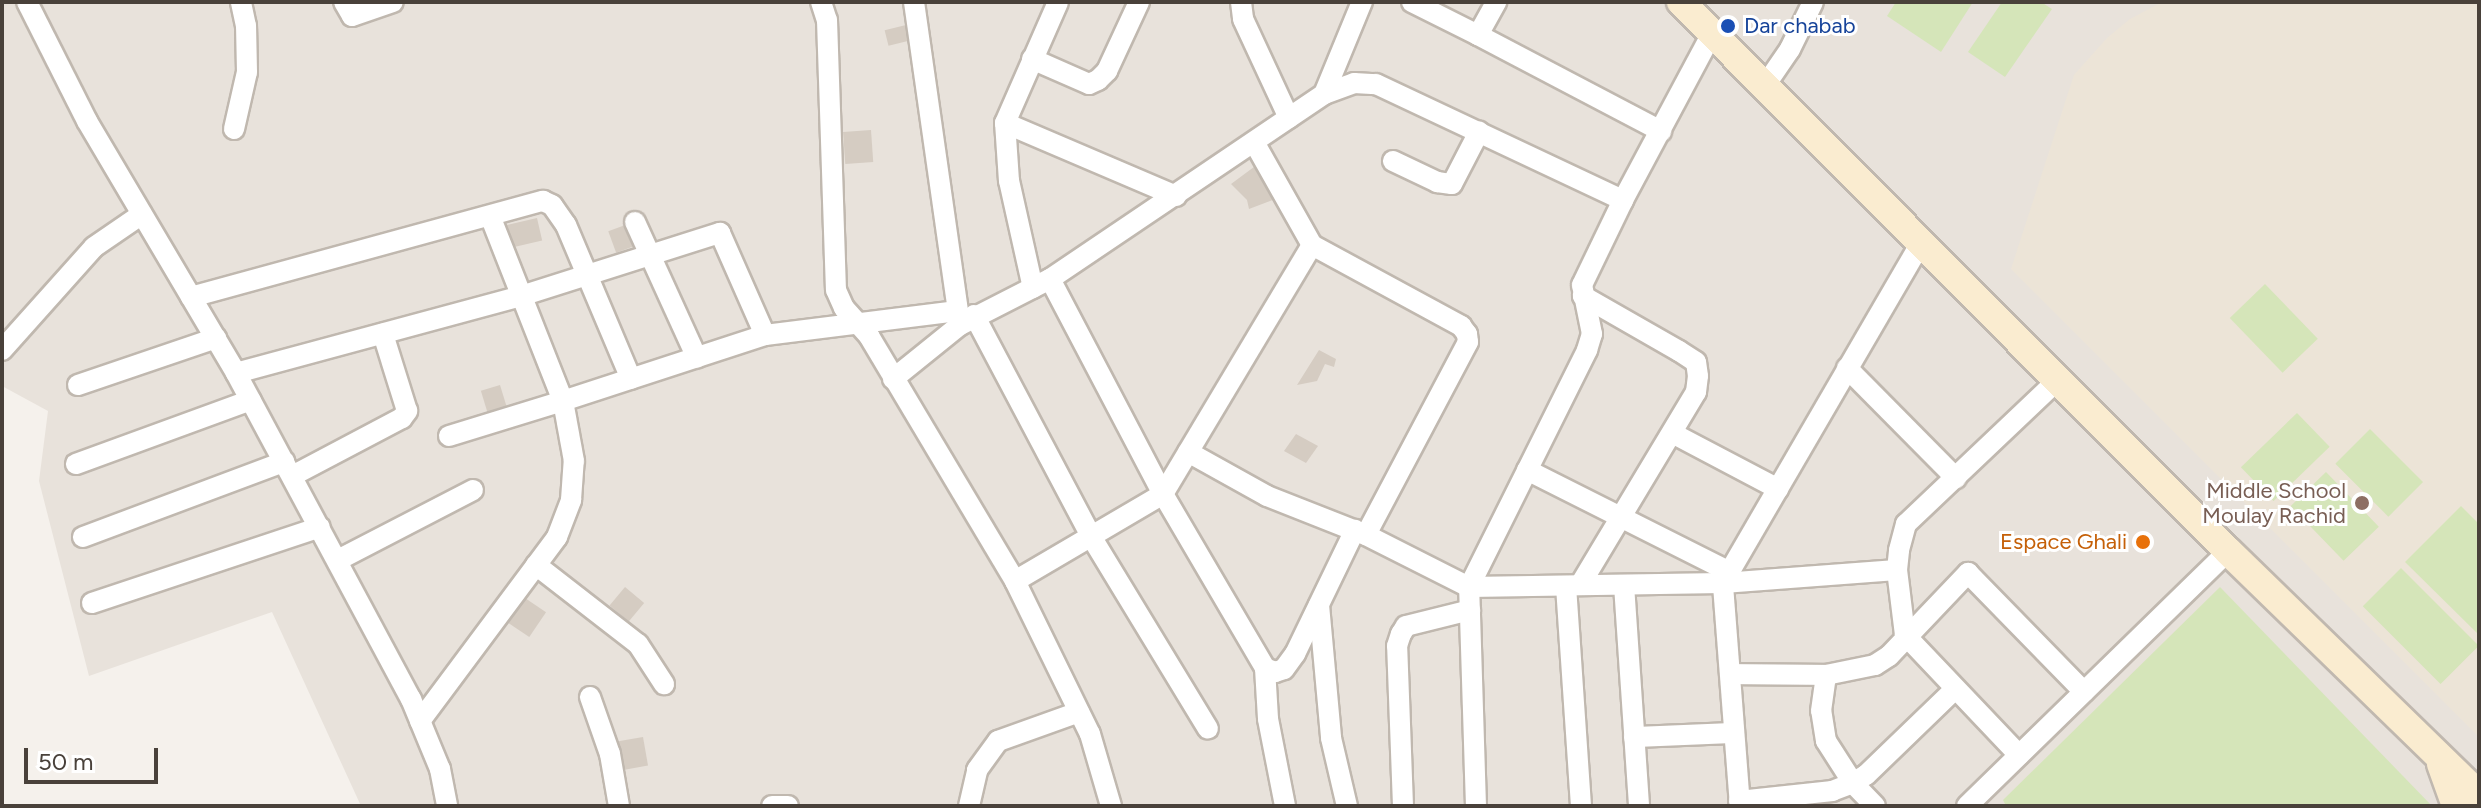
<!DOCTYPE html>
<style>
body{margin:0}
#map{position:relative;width:2481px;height:808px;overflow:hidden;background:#f5f1ec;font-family:Figtree,sans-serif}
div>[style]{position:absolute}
.residential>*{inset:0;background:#e8e2db}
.education>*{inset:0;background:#ece4d7}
.green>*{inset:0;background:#d5e5b9;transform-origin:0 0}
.building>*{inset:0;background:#d5ccc2;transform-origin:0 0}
.roads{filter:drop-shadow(2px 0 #c0b8af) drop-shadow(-2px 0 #c0b8af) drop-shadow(0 2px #c0b8af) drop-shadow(0 -2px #c0b8af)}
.street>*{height:20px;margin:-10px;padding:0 10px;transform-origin:10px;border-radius:10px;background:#fff}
.secondary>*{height:28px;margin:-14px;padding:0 14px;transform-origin:14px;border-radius:14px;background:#faecd0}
.dots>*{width:22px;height:22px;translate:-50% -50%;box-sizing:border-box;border:4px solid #fff;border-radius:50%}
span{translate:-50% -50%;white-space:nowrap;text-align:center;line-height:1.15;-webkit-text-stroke:6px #fff;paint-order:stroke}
.transit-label{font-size:22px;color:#164399}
.left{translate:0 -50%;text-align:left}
.education-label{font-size:22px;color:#785e54}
.right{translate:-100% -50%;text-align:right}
.food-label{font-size:22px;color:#c56008}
.frame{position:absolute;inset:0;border:4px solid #49413a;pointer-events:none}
.scale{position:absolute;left:24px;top:748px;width:134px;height:36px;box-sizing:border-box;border:4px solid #49413a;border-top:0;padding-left:10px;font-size:24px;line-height:28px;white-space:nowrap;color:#49413a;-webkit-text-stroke:6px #fff;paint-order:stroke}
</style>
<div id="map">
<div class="residential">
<i style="clip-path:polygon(2px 2px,2479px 2px,2479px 806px,361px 806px,272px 612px,89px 676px,39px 481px,48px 411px,2px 386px)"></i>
</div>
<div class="education">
<i style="clip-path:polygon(2162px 2px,2479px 2px,2479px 737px,2011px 269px,2074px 75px,2107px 38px,2130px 19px)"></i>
</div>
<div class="green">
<i style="clip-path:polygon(1896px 2px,1973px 2px,1941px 52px,1887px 16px)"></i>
<i style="clip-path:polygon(2002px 2px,2041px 2px,2052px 9px,2005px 77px,1968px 52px)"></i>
<i style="left:2265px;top:284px;width:76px;height:49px;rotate:46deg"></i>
<i style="left:2297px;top:413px;width:47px;height:78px;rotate:46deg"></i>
<i style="left:2370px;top:429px;width:75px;height:49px;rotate:45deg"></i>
<i style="left:2326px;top:472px;width:76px;height:49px;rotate:46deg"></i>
<i style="clip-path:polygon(2461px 506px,2479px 524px,2479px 635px,2405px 562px)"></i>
<i style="left:2401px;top:568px;width:110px;height:54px;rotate:45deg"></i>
<i style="clip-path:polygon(2220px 587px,2432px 806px,2006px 806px,2003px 800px)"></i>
</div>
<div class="building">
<i style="left:906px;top:25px;width:16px;height:22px;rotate:76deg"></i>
<i style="left:871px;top:130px;width:32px;height:28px;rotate:86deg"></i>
<i style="clip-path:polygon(1258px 164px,1278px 198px,1249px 209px,1247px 200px,1231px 184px)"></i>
<i style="left:537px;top:218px;width:23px;height:31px;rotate:77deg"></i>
<i style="left:628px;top:224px;width:23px;height:21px;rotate:70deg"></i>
<i style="clip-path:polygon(1319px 350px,1336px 359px,1334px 367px,1325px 364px,1317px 381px,1297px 385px)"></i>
<i style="left:500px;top:385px;width:27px;height:20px;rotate:73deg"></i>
<i style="clip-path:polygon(1296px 434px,1318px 446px,1306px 463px,1284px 451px)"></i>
<i style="left:625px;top:587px;width:25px;height:24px;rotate:40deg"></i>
<i style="left:522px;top:596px;width:29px;height:30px;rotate:34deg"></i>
<i style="left:643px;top:737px;width:29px;height:28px;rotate:80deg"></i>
</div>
<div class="roads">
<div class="street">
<i style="left:27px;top:2px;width:133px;rotate:63.2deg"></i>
<i style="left:87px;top:121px;width:293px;rotate:59.4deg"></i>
<i style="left:236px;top:373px;width:370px;rotate:61.8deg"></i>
<i style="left:411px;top:699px;width:76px;rotate:67.5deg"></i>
<i style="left:440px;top:769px;width:38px;rotate:79deg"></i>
<i style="left:344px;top:2px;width:16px;rotate:60deg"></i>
<i style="left:352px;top:16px;width:43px;rotate:-18.9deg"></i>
<i style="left:821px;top:2px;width:19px;rotate:72deg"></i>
<i style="left:827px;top:20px;width:270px;rotate:88.1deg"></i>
<i style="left:836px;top:290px;width:20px;rotate:66deg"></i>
<i style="left:844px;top:308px;width:38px;rotate:48deg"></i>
<i style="left:869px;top:336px;width:285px;rotate:59.2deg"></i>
<i style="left:1015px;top:581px;width:170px;rotate:63.9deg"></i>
<i style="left:1090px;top:734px;width:75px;rotate:73.7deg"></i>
<i style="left:914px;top:2px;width:326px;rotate:81.9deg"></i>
<i style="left:1241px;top:2px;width:17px;rotate:83deg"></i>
<i style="left:1243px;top:19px;width:109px;rotate:65.1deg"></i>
<i style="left:1412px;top:2px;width:74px;rotate:26.6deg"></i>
<i style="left:1478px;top:35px;width:38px;rotate:-61deg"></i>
<i style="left:1478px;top:35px;width:207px;rotate:27.7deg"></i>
<i style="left:1032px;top:59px;width:62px;rotate:23.7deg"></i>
<i style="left:1089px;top:84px;width:10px;rotate:-24deg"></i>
<i style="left:1098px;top:80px;width:13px;rotate:-45deg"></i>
<i style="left:1107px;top:71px;width:76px;rotate:-65.1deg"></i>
<i style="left:1764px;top:87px;width:46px;rotate:-55.6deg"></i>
<i style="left:1790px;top:49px;width:52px;rotate:-63.9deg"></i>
<i style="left:1324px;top:94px;width:100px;rotate:-67.6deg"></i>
<i style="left:1005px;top:123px;width:186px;rotate:23.1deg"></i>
<i style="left:234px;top:129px;width:58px;rotate:-77.2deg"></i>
<i style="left:247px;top:72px;width:46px;rotate:-91.2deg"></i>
<i style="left:246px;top:26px;width:25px;rotate:-102deg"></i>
<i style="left:1254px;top:142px;width:118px;rotate:60.6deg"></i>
<i style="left:1312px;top:245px;width:170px;rotate:28.5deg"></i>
<i style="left:1461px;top:326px;width:10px;rotate:53deg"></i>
<i style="left:1467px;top:334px;width:8px;rotate:83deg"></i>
<i style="left:1468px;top:342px;width:218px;rotate:117.9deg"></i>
<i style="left:1366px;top:535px;width:115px;rotate:26.8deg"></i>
<i style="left:1469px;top:587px;width:254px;rotate:-0.9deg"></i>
<i style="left:1723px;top:583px;width:174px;rotate:-4.3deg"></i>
<i style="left:1393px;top:161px;width:49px;rotate:25.5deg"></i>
<i style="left:1437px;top:182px;width:15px;rotate:8deg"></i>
<i style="left:1452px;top:184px;width:59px;rotate:-62.6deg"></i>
<i style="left:635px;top:222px;width:149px;rotate:65.5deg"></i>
<i style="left:1050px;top:279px;width:243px;rotate:62.3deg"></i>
<i style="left:1163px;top:494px;width:202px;rotate:59.6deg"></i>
<i style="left:1265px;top:668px;width:11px;rotate:22deg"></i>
<i style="left:1275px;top:672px;width:9px;rotate:-18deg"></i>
<i style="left:1284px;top:669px;width:19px;rotate:-54deg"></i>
<i style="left:1295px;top:654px;width:138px;rotate:-64.2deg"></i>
<i style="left:1033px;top:288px;width:110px;rotate:-102.6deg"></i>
<i style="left:1009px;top:181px;width:58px;rotate:-93.9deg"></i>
<i style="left:1005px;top:123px;width:132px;rotate:-66.3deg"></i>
<i style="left:191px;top:297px;width:365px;rotate:-15.3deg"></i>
<i style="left:543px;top:201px;width:10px;rotate:24deg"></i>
<i style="left:552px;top:205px;width:24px;rotate:55deg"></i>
<i style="left:566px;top:225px;width:167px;rotate:67.1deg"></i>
<i style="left:974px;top:315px;width:252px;rotate:62.1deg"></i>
<i style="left:1092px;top:538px;width:223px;rotate:58.7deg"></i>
<i style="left:2px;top:350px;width:138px;rotate:-48.2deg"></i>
<i style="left:94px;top:247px;width:58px;rotate:-34.5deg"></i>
<i style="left:1847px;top:368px;width:155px;rotate:45.3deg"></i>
<i style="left:236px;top:373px;width:295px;rotate:-15.1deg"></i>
<i style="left:521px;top:296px;width:209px;rotate:-17.6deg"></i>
<i style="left:720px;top:233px;width:111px;rotate:66.2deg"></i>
<i style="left:893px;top:379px;width:86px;rotate:-38.9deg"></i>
<i style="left:960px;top:325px;width:101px;rotate:-27.1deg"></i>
<i style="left:1050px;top:279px;width:331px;rotate:-34deg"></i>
<i style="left:1324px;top:94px;width:32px;rotate:-20deg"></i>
<i style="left:1354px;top:83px;width:22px;rotate:3deg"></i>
<i style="left:1376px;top:84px;width:273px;rotate:25.2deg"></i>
<i style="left:78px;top:385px;width:146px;rotate:-18.8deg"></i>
<i style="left:1672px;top:433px;width:120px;rotate:27.8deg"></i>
<i style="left:449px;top:436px;width:119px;rotate:-17.1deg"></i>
<i style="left:563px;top:401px;width:199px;rotate:-111.5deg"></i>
<i style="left:1188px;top:452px;width:90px;rotate:29.1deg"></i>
<i style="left:1267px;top:496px;width:106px;rotate:21.5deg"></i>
<i style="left:76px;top:464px;width:186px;rotate:-20.1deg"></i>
<i style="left:1527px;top:470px;width:227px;rotate:26.7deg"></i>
<i style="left:292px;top:476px;width:124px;rotate:-27.8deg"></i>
<i style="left:402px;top:418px;width:9px;rotate:-54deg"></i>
<i style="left:407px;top:411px;width:81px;rotate:-107.3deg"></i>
<i style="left:83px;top:537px;width:215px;rotate:-20.5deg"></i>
<i style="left:338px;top:560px;width:152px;rotate:-27.4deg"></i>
<i style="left:536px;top:565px;width:129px;rotate:37.8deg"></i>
<i style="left:638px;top:644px;width:48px;rotate:57deg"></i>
<i style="left:1015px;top:581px;width:172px;rotate:-30.4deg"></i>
<i style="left:1163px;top:494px;width:290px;rotate:-59.1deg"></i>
<i style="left:1580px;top:585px;width:225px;rotate:-59deg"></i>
<i style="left:1696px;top:392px;width:16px;rotate:-83deg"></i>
<i style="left:1698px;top:376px;width:14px;rotate:-98deg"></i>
<i style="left:1696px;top:362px;width:20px;rotate:-147deg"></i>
<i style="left:1679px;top:351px;width:111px;rotate:-150.2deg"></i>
<i style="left:1624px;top:585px;width:222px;rotate:86.1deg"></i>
<i style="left:1566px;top:586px;width:221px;rotate:86.1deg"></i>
<i style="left:92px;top:603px;width:240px;rotate:-18.4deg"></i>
<i style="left:1319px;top:605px;width:134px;rotate:84.8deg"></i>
<i style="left:1331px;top:738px;width:70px;rotate:76.8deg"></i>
<i style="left:1265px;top:668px;width:51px;rotate:86.6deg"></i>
<i style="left:1268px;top:719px;width:89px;rotate:78.9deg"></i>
<i style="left:1731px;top:674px;width:95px;rotate:0.6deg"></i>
<i style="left:590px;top:697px;width:60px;rotate:70.7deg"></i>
<i style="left:610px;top:754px;width:53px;rotate:80.2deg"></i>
<i style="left:420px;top:721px;width:229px;rotate:-53.3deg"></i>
<i style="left:557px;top:537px;width:40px;rotate:-69deg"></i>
<i style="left:571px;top:500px;width:39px;rotate:-86deg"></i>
<i style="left:574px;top:461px;width:61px;rotate:-100.4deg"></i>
<i style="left:563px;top:401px;width:213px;rotate:-18.1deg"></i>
<i style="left:765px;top:335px;width:194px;rotate:-7.1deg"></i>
<i style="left:1634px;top:737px;width:100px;rotate:-2.3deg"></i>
<i style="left:2019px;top:755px;width:166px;rotate:-133.5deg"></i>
<i style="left:1905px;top:635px;width:65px;rotate:-97deg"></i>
<i style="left:1897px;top:570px;width:20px;rotate:-84deg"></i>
<i style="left:1899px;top:550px;width:27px;rotate:-75deg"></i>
<i style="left:1906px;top:524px;width:211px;rotate:-43.5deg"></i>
<i style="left:1739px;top:801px;width:94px;rotate:-6.1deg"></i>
<i style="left:1832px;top:791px;width:22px;rotate:-21deg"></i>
<i style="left:1853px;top:783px;width:15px;rotate:-32deg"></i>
<i style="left:1866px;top:775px;width:124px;rotate:-44deg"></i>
<i style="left:772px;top:806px;width:16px"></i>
<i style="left:969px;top:806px;width:37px;rotate:-77deg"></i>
<i style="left:977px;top:770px;width:36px;rotate:-54deg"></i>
<i style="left:998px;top:741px;width:86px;rotate:-19.7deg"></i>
<i style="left:1403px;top:806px;width:160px;rotate:-92.1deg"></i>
<i style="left:1397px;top:646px;width:13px;rotate:-72deg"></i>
<i style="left:1401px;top:634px;width:9px;rotate:-58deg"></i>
<i style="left:1406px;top:626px;width:66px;rotate:-14deg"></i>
<i style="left:1476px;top:806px;width:219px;rotate:-91.8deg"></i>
<i style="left:1469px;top:587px;width:265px;rotate:-63.5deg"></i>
<i style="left:1587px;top:350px;width:17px;rotate:-73deg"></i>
<i style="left:1592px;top:334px;width:50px;rotate:-101.5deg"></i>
<i style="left:1582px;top:285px;width:94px;rotate:-64.2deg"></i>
<i style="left:1623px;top:200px;width:189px;rotate:-61.9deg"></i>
<i style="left:1740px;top:806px;width:224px;rotate:-94.4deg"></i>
<i style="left:1723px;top:583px;width:396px;rotate:-59.8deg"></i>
<i style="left:1875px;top:806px;width:32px;rotate:-134deg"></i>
<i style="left:1853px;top:783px;width:50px;rotate:-122.7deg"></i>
<i style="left:1826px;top:741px;width:30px;rotate:-99deg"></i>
<i style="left:1821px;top:711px;width:36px;rotate:-82deg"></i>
<i style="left:1826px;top:675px;width:50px;rotate:-11.5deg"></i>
<i style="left:1875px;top:665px;width:17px;rotate:-33deg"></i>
<i style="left:1889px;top:656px;width:115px;rotate:-46.4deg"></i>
<i style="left:1968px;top:573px;width:166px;rotate:45.7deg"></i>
<i style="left:1967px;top:806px;width:365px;rotate:-44.3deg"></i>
</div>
<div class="secondary">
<i style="left:1681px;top:2px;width:775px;rotate:45.1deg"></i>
<i style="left:2228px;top:551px;width:350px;rotate:44.2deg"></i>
<i style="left:2441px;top:764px;width:45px;rotate:70.3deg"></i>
</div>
</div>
<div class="dots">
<i style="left:1728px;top:26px;background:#1a4fb4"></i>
<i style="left:2362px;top:503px;background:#8d6e63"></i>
<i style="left:2143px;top:542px;background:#e8710a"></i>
</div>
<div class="transit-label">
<span class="left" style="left:1744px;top:26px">Dar chabab</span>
</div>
<div class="education-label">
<span class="right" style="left:2346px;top:503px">Middle School<br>Moulay Rachid</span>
</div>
<div class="food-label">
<span class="right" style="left:2127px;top:542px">Espace Ghali</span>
</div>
<div class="frame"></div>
<div class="scale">50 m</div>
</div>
